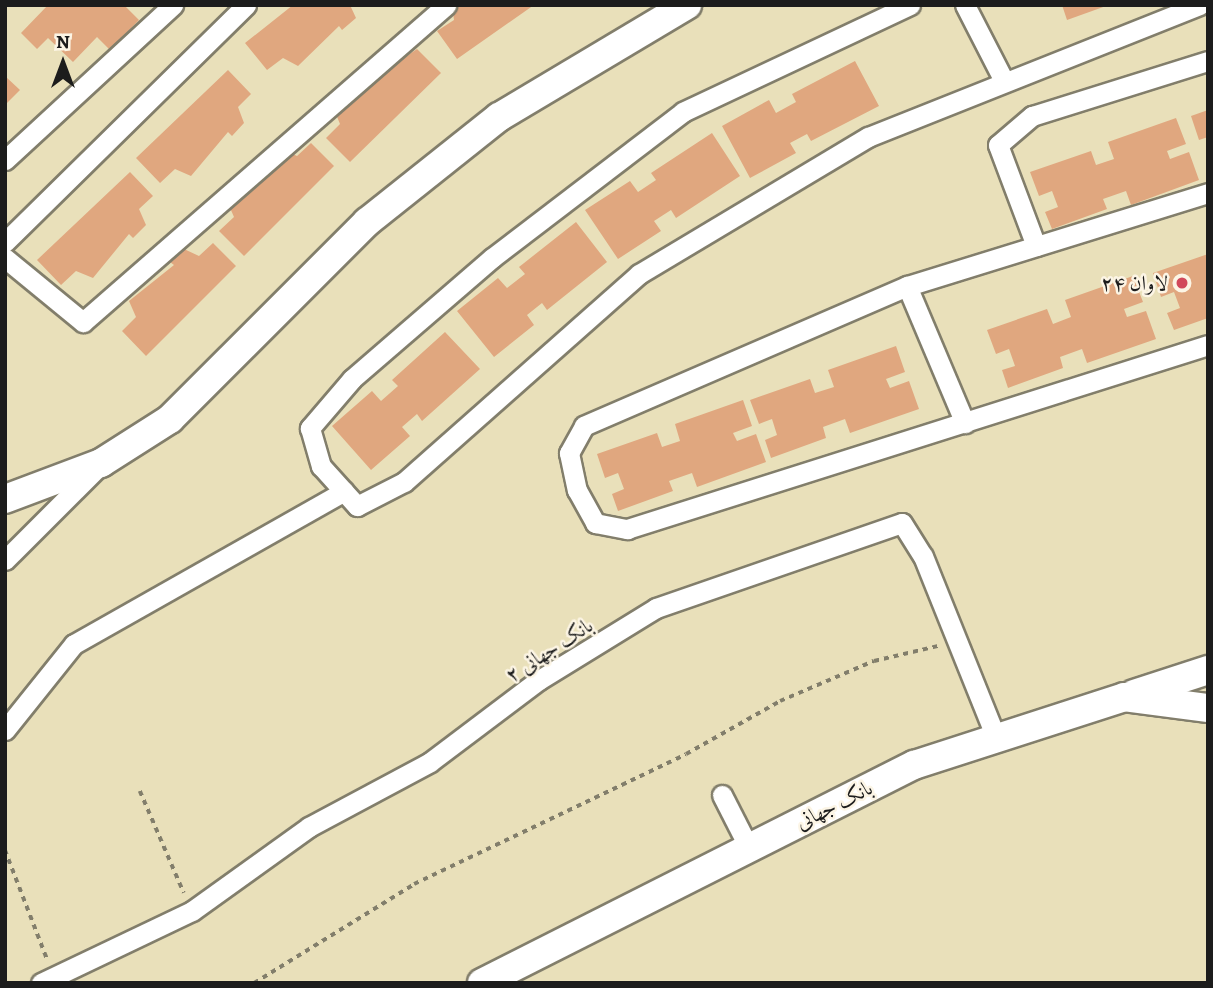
<!DOCTYPE html>
<meta charset="utf-8">
<style>
body{margin:0}
#map{position:relative;width:1213px;height:988px;overflow:hidden;background:#e9e0ba;font-family:Alegreya,Amiri,serif}
div>[style]{position:absolute}
.building>*{inset:0;background:#e0a77f}
.path>*{height:3.5px;margin-top:-1.75px;transform-origin:0;background:repeating-linear-gradient(90deg,#827e6b 0 5px,transparent 0 10px)}
.roads{filter:drop-shadow(2px 0 #827e6b) drop-shadow(-2px 0 #827e6b) drop-shadow(0 2px #827e6b) drop-shadow(0 -2px #827e6b)}
.street>*{height:19px;margin:-9.5px;padding:0 9.5px;transform-origin:9.5px;border-radius:9.5px;background:#fff}
.secondary>*{height:28px;margin:-14px;padding:0 14px;transform-origin:14px;border-radius:14px;background:#fff}
.dots>*{width:19px;height:19px;translate:-50% -50%;box-sizing:border-box;border:4px solid #fcf5e5;border-radius:50%}
span{translate:-50% -50%;white-space:nowrap;text-align:center;line-height:1.15;-webkit-text-stroke:5px #fcf5e5;paint-order:stroke}
.poi-label{font-size:21px;color:#1c1c1c}
.right{translate:-100% -50%;text-align:right}
.street-label{font-size:21px;color:#1c1c1c}
.frame{position:absolute;inset:0;border:7px solid #1c1c1c;pointer-events:none}
.north{position:absolute;left:28px;top:28px;width:70px;height:70px;-webkit-text-stroke:5px #fcf5e5;paint-order:stroke;rotate:0deg;font-size:19px;font-weight:700;line-height:28px;text-align:center;color:#1c1c1c}
.north::after{content:'';display:block;margin:auto;width:24px;height:32px;background:#1c1c1c;clip-path:polygon(50% 0,100% 100%,50% 72%,0 100%)}
</style>
<div id="map">
<div class="building">
<i style="clip-path:polygon(48px 5px,124px 5px,139px 20px,110px 50px,97px 37px,73px 62px,48px 38px,37px 49px,21px 33px)"></i>
<i style="clip-path:polygon(293px 5px,350px 5px,356px 18px,342px 30px,339px 26px,298px 66px,283px 58px,267px 70px,245px 43px)"></i>
<i style="clip-path:polygon(452px 5px,534px 5px,457px 59px,437px 31px,454px 20px)"></i>
<i style="clip-path:polygon(1062px 5px,1106px 5px,1106px 6px,1067px 20px)"></i>
<i style="clip-path:polygon(417px 49px,441px 73px,350px 162px,326px 138px,340px 124px,333px 107px)"></i>
<i style="clip-path:polygon(855px 61px,879px 106px,811px 141px,807px 134px,790px 143px,796px 153px,750px 178px,722px 126px,769px 100px,776px 113px,796px 102px,792px 94px)"></i>
<i style="clip-path:polygon(228px 70px,251px 94px,238px 107px,244px 123px,232px 136px,228px 132px,191px 176px,175px 169px,160px 183px,136px 158px)"></i>
<i style="clip-path:polygon(5px 76px,20px 90px,5px 105px)"></i>
<i style="clip-path:polygon(1208px 110px,1208px 137px,1199px 140px,1191px 116px)"></i>
<i style="clip-path:polygon(1176px 118px,1186px 144px,1167px 151px,1170px 159px,1189px 152px,1199px 180px,1131px 205px,1126px 191px,1103px 199px,1107px 209px,1052px 229px,1045px 212px,1058px 207px,1052px 191px,1039px 196px,1030px 172px,1091px 151px,1096px 165px,1114px 159px,1108px 142px)"></i>
<i style="clip-path:polygon(712px 133px,740px 176px,676px 218px,671px 210px,654px 221px,661px 231px,618px 259px,585px 210px,630px 181px,638px 192px,656px 180px,651px 173px)"></i>
<i style="clip-path:polygon(311px 143px,334px 166px,244px 256px,219px 231px,234px 217px,227px 201px,282px 149px,297px 156px)"></i>
<i style="clip-path:polygon(130px 172px,153px 196px,139px 209px,146px 225px,133px 238px,129px 234px,93px 278px,76px 271px,61px 285px,37px 260px)"></i>
<i style="clip-path:polygon(576px 222px,607px 262px,547px 310px,542px 303px,527px 315px,534px 325px,494px 357px,457px 311px,498px 278px,507px 288px,525px 274px,519px 267px)"></i>
<i style="clip-path:polygon(213px 243px,236px 266px,146px 356px,122px 331px,136px 317px,129px 301px,174px 265px,170px 262px,184px 249px,199px 256px)"></i>
<i style="clip-path:polygon(1208px 254px,1208px 318px,1174px 330px,1167px 313px,1180px 308px,1174px 292px,1161px 297px,1153px 273px)"></i>
<i style="clip-path:polygon(1133px 276px,1143px 302px,1124px 309px,1127px 317px,1146px 311px,1156px 339px,1087px 363px,1082px 349px,1060px 357px,1063px 368px,1008px 388px,1002px 370px,1015px 366px,1009px 349px,996px 354px,987px 330px,1047px 309px,1053px 324px,1071px 317px,1065px 300px)"></i>
<i style="clip-path:polygon(445px 332px,480px 369px,422px 421px,417px 414px,402px 427px,410px 436px,371px 470px,332px 426px,372px 391px,381px 401px,398px 386px,392px 380px)"></i>
<i style="clip-path:polygon(896px 346px,905px 372px,886px 379px,890px 388px,909px 381px,919px 409px,850px 433px,845px 419px,823px 427px,826px 438px,771px 458px,765px 440px,777px 435px,772px 419px,759px 424px,750px 400px,810px 379px,815px 393px,834px 387px,828px 370px)"></i>
<i style="clip-path:polygon(743px 400px,752px 426px,733px 433px,737px 441px,756px 434px,766px 462px,697px 487px,692px 473px,669px 481px,673px 491px,618px 511px,612px 494px,624px 489px,618px 473px,605px 478px,597px 454px,657px 433px,662px 447px,680px 441px,675px 424px)"></i>
</div>
<div class="path">
<i style="left:140px;top:791px;width:111px;rotate:66.7deg"></i>
<i style="left:5px;top:850px;width:117px;rotate:68.9deg"></i>
<i style="left:254px;top:983px;width:188px;rotate:-31.7deg"></i>
<i style="left:414px;top:884px;width:301px;rotate:-25.5deg"></i>
<i style="left:686px;top:754px;width:108px;rotate:-29.4deg"></i>
<i style="left:780px;top:701px;width:102px;rotate:-23.1deg"></i>
<i style="left:874px;top:661px;width:66px;rotate:-13.2deg"></i>
</div>
<div class="roads">
<div class="street">
<i style="left:910px;top:5px;width:251px;rotate:154.8deg"></i>
<i style="left:683px;top:112px;width:240px;rotate:142.6deg"></i>
<i style="left:492px;top:258px;width:185px;rotate:139.2deg"></i>
<i style="left:352px;top:379px;width:65px;rotate:130.6deg"></i>
<i style="left:310px;top:428px;width:40px;rotate:74deg"></i>
<i style="left:321px;top:466px;width:54px;rotate:48deg"></i>
<i style="left:357px;top:506px;width:53px;rotate:-27.1deg"></i>
<i style="left:404px;top:482px;width:314px;rotate:-41.5deg"></i>
<i style="left:639px;top:274px;width:267px;rotate:-30.9deg"></i>
<i style="left:868px;top:137px;width:357px;rotate:-21.7deg"></i>
<i style="left:965px;top:5px;width:83px;rotate:62.8deg"></i>
<i style="left:5px;top:160px;width:229px;rotate:-42.7deg"></i>
<i style="left:1208px;top:193px;width:315px;rotate:162.8deg"></i>
<i style="left:907px;top:286px;width:352px;rotate:156.6deg"></i>
<i style="left:584px;top:426px;width:31px;rotate:119deg"></i>
<i style="left:569px;top:453px;width:38px;rotate:78deg"></i>
<i style="left:577px;top:490px;width:38px;rotate:61deg"></i>
<i style="left:595px;top:523px;width:33px;rotate:11deg"></i>
<i style="left:627px;top:529px;width:609px;rotate:-17.57deg"></i>
<i style="left:5px;top:242px;width:338px;rotate:-44.5deg"></i>
<i style="left:1036px;top:246px;width:108px;rotate:-110.6deg"></i>
<i style="left:998px;top:145px;width:45px;rotate:-40.5deg"></i>
<i style="left:1032px;top:116px;width:184px;rotate:-17.4deg"></i>
<i style="left:5px;top:258px;width:101px;rotate:39.4deg"></i>
<i style="left:83px;top:322px;width:482px;rotate:-41.1deg"></i>
<i style="left:907px;top:286px;width:149px;rotate:67.1deg"></i>
<i style="left:5px;top:560px;width:132px;rotate:-45deg"></i>
<i style="left:5px;top:730px;width:110px;rotate:-51.3deg"></i>
<i style="left:74px;top:644px;width:310px;rotate:-29.5deg"></i>
<i style="left:722px;top:795px;width:59px;rotate:63deg"></i>
<i style="left:41px;top:983px;width:167px;rotate:-25.5deg"></i>
<i style="left:192px;top:911px;width:144px;rotate:-35.7deg"></i>
<i style="left:309px;top:827px;width:137px;rotate:-28.2deg"></i>
<i style="left:430px;top:762px;width:136px;rotate:-37deg"></i>
<i style="left:539px;top:680px;width:137px;rotate:-31.6deg"></i>
<i style="left:656px;top:608px;width:260px;rotate:-19.1deg"></i>
<i style="left:902px;top:523px;width:39px;rotate:58deg"></i>
<i style="left:923px;top:556px;width:196px;rotate:68.1deg"></i>
</div>
<div class="secondary">
<i style="left:5px;top:499px;width:103px;rotate:-20.6deg"></i>
<i style="left:101px;top:463px;width:82px;rotate:-32.5deg"></i>
<i style="left:170px;top:419px;width:279px;rotate:-45deg"></i>
<i style="left:367px;top:222px;width:169px;rotate:-38.5deg"></i>
<i style="left:499px;top:117px;width:219px;rotate:-30.8deg"></i>
<i style="left:1134px;top:694px;width:78px;rotate:-18deg"></i>
<i style="left:482px;top:983px;width:484px;rotate:-26.8deg"></i>
<i style="left:914px;top:765px;width:221px;rotate:-17.9deg"></i>
<i style="left:1124px;top:697px;width:85px;rotate:7.5deg"></i>
</div>
</div>
<div class="dots">
<i style="left:1182px;top:283px;background:#d1495b"></i>
</div>
<div class="poi-label">
<span class="right" style="left:1168px;top:283px">لاوان ۲۴</span>
</div>
<div class="street-label">
<span style="left:549px;top:650px;rotate:-33deg">بانک جهانی ۲</span>
<span style="left:834px;top:805px;rotate:-27deg">بانک جهانی</span>
</div>
<div class="frame"></div>
<div class="north">N</div>
</div>
